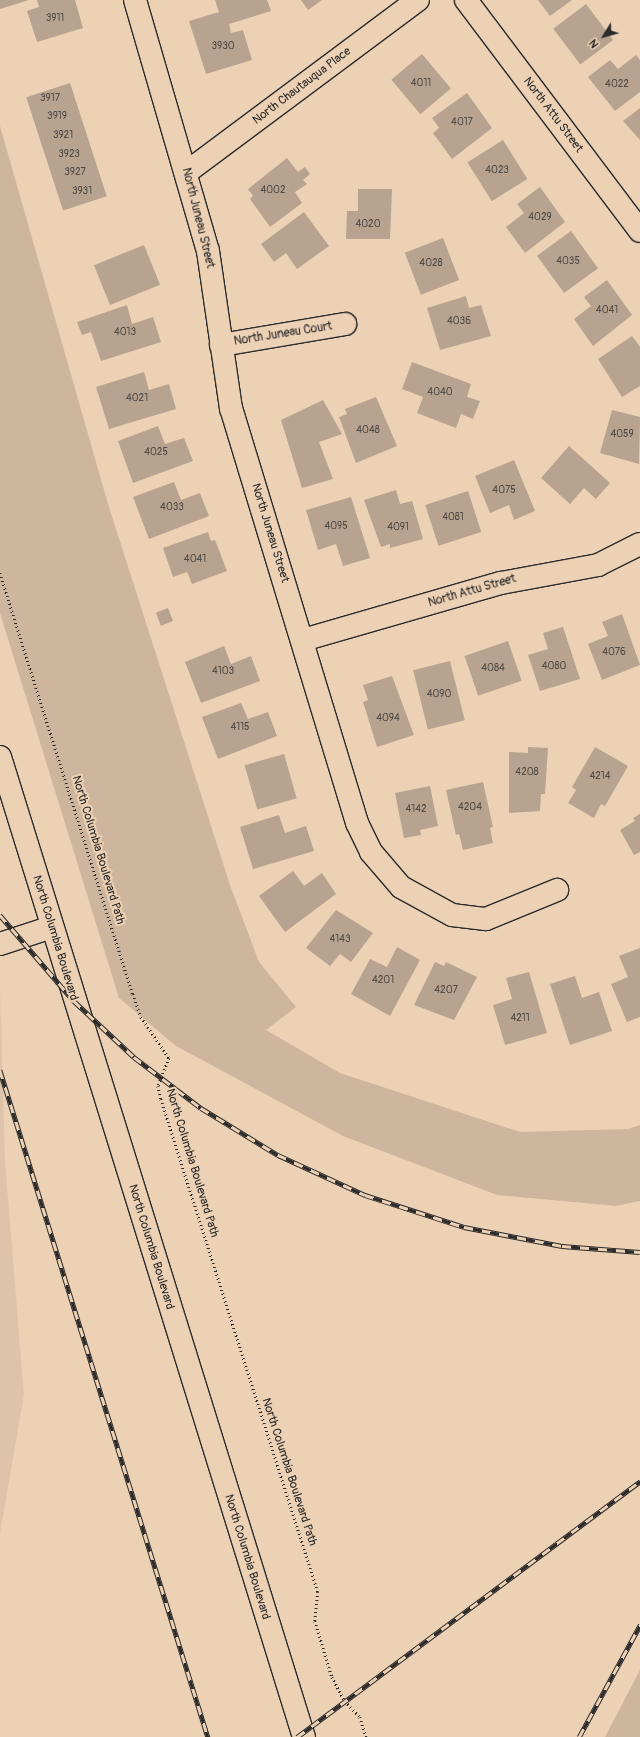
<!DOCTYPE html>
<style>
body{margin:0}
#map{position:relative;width:640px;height:1737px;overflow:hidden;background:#edd1b4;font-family:Pangolin,sans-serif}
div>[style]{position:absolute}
.built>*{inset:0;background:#ddc3a9}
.green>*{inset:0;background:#ceb69e}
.building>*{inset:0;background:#b7a38f;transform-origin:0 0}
.path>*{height:2.5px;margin-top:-1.25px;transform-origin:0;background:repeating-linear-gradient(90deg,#2b2b2b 0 1px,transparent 0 4px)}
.roads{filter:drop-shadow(1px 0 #2b2b2b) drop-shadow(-1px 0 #2b2b2b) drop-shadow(0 1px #2b2b2b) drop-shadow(0 -1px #2b2b2b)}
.minor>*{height:22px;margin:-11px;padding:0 11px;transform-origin:11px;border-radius:11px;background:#edd1b4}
.secondary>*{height:22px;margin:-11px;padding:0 11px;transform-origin:11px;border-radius:11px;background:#edd1b4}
.rail>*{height:4.5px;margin-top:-2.25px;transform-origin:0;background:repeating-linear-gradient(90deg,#edd1b4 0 9px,#2b2b2b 0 18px);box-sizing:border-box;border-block:1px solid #2b2b2b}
span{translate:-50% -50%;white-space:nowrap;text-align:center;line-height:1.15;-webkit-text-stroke:4px #edd1b4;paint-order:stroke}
.number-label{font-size:10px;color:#4e4944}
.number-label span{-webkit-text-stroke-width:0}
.street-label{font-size:12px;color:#2b2b2b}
.north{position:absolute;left:584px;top:16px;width:40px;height:40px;-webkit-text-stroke:3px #edd1b4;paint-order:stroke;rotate:233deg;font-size:11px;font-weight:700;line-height:16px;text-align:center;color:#2b2b2b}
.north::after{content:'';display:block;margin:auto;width:14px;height:18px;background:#2b2b2b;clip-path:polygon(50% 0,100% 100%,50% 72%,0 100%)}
</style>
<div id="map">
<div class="built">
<i style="clip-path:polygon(0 990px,5px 1162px,24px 1395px,0 1533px)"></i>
</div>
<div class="green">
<i style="clip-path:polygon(0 126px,108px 504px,230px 885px,259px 962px,296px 1007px,266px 1030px,340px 1073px,520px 1132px,628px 1129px,640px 1125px,640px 1201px,616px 1206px,497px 1195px,343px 1136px,176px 1046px,119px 998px,0 613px)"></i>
<i style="clip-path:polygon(640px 1670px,640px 1737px,605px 1737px)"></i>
</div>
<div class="building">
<i style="clip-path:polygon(0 0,29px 0,0 9px)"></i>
<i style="clip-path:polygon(37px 0,75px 0,83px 28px,37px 42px,27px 11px,39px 7px)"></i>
<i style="clip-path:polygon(215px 0,267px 0,271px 11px,229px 24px,231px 33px,243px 30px,252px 60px,206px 74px,189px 21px,219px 12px)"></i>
<i style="clip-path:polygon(301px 0,322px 0,308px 10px)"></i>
<i style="clip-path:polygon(538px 0,572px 0,550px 16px)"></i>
<i style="left:586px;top:4px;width:45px;height:41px;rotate:53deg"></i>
<i style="left:422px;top:54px;width:45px;height:40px;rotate:50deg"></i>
<i style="clip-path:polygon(636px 55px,640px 60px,640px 92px,615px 111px,588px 77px,610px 60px,618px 69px)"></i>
<i style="left:70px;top:83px;width:119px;height:46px;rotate:72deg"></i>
<i style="clip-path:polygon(467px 93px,492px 128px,452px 159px,433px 133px,439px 128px,432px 118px)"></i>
<i style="clip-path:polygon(640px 108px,640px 140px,623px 121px)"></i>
<i style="left:503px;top:140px;width:46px;height:42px;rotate:58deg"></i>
<i style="clip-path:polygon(287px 158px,298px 172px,305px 167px,310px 174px,303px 180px,307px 184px,295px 192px,302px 203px,270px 227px,250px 199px,253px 196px,248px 189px)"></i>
<i style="clip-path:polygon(540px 187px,565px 222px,525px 253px,506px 227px,524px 213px,517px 204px)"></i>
<i style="clip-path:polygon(358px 189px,392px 189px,390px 239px,346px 239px,347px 211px,358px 211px)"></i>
<i style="clip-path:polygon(304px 212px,329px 246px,297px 269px,286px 253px,274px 262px,261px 244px)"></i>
<i style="left:571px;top:231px;width:46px;height:42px;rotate:54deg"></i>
<i style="left:443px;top:238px;width:45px;height:41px;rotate:69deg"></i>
<i style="left:144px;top:245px;width:43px;height:54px;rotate:68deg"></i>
<i style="clip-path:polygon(607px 280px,632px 315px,593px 346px,574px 319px,591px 306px,584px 297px)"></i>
<i style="clip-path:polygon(466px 296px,469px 308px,481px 305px,491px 336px,440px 350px,427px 308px)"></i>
<i style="clip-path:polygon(127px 305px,132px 324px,153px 317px,161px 342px,101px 361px,91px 332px,82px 335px,77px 322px)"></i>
<i style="clip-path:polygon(632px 336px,640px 347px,640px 386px,622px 397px,598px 359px)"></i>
<i style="clip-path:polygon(412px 362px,471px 384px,467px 397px,480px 401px,473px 419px,461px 414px,456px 428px,417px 413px,423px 397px,402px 389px)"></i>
<i style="clip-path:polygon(144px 372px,149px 390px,169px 384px,176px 409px,109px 429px,96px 387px)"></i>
<i style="clip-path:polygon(376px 397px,397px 446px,356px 463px,339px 417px,347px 414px,345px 409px)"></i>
<i style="clip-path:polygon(323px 400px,342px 434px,319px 442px,333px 479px,302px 488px,281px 420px)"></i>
<i style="clip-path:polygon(612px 410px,640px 417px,639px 464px,600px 453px)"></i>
<i style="clip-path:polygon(158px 426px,165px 444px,184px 438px,193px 461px,133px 483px,118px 441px)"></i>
<i style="clip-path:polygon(569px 446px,610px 483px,596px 499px,584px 488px,570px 504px,541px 478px)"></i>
<i style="clip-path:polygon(514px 460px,535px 511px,514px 520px,509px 505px,490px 513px,475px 476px)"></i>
<i style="clip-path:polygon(174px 482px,181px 500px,200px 493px,209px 516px,149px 539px,133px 497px)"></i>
<i style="clip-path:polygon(396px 490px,400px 504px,412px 501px,423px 539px,390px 548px,390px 544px,381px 547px,364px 500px)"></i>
<i style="left:468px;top:491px;width:43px;height:45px;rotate:72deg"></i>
<i style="clip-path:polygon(351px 497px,370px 558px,343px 566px,336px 544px,318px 550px,306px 510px)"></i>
<i style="clip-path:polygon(208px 532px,211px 541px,215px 540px,227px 571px,192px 584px,187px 572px,173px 577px,163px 548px)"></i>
<i style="left:168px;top:608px;width:14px;height:13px;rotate:69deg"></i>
<i style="clip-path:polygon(622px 614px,640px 665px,602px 680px,588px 644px,608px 636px,602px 622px)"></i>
<i style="clip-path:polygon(563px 627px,580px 679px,540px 691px,528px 655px,548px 649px,543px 633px)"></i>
<i style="left:508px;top:641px;width:42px;height:46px;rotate:71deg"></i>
<i style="clip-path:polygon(224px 646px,231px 664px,251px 656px,260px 681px,201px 703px,185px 662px)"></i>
<i style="left:450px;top:661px;width:61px;height:38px;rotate:76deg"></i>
<i style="clip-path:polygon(392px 676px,414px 735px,377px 747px,363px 702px,368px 700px,363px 685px)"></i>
<i style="clip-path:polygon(241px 703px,248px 719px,268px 712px,277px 736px,218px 759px,202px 717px)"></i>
<i style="clip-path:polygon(528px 747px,548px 748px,545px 794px,541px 794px,540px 811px,509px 813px,509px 752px,528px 753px)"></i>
<i style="clip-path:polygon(595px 747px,628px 766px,605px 806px,601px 804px,594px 818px,568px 803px,576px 790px,572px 787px)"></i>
<i style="left:284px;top:754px;width:46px;height:41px;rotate:74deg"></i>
<i style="clip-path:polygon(483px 782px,493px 827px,490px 828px,493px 843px,463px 850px,459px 834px,456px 835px,446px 790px)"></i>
<i style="clip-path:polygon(430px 786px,438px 826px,420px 830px,421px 835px,404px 838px,395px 793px)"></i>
<i style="clip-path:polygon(640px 814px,640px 852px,634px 855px,620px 830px,635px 821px,633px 818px)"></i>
<i style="clip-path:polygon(279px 815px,285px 833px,306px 826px,314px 851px,253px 869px,240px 827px)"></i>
<i style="clip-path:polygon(293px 871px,304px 886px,322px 873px,336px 894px,285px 932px,259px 896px)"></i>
<i style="clip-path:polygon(336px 910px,373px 933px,351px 962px,340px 954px,330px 966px,306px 948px)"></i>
<i style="clip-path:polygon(397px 947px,420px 960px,390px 1016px,351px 994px,370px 959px,387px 967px)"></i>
<i style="clip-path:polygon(640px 948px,640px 1017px,627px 1022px,611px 984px,628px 977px,619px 956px)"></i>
<i style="clip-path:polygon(435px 962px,444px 966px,446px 962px,477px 977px,454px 1020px,414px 1005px)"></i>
<i style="clip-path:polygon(529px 972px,547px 1033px,505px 1045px,493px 1005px,512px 999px,506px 978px)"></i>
<i style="clip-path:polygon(575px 976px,582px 998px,599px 992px,612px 1031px,570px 1045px,550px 984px)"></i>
</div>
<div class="path">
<i style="left:0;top:573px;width:442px;rotate:72.5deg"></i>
<i style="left:133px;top:994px;width:24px;rotate:71deg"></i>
<i style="left:141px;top:1017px;width:50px;rotate:55.7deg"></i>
<i style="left:169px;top:1058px;width:30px;rotate:111deg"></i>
<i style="left:158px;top:1086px;width:13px;rotate:77deg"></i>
<i style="left:161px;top:1099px;width:517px;rotate:72.34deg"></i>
<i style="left:318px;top:1592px;width:29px;rotate:96deg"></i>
<i style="left:315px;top:1621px;width:59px;rotate:73.1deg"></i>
<i style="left:332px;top:1677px;width:27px;rotate:62deg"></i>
<i style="left:345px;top:1701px;width:22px;rotate:47deg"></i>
<i style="left:360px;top:1717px;width:21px;rotate:73deg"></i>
</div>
<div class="roads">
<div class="minor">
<i style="left:135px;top:0;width:261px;rotate:73.8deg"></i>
<i style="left:208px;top:251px;width:159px;rotate:81.7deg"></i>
<i style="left:231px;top:408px;width:434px;rotate:73.1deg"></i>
<i style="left:357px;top:823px;width:32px;rotate:64deg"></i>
<i style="left:371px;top:852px;width:46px;rotate:49.4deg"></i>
<i style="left:401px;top:887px;width:58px;rotate:28.8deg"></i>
<i style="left:452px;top:915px;width:34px;rotate:7deg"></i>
<i style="left:486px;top:919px;width:77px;rotate:-22.2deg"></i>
<i style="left:466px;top:0;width:289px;rotate:53deg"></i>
<i style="left:187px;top:172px;width:288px;rotate:-36.7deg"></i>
<i style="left:221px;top:345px;width:126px;rotate:-9.6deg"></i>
<i style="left:303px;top:640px;width:206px;rotate:-16.1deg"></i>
<i style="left:501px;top:583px;width:99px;rotate:-10.5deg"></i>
<i style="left:598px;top:565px;width:47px;rotate:-26.6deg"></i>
<i style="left:0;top:944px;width:55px;rotate:-18.1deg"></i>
</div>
<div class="secondary">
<i style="left:0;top:757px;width:1026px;rotate:72.77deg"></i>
</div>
</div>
<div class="rail">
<i style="left:0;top:915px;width:113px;rotate:49.3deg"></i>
<i style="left:74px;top:1001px;width:82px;rotate:43deg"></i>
<i style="left:134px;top:1057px;width:84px;rotate:37.3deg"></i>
<i style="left:201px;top:1108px;width:90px;rotate:31.4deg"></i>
<i style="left:278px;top:1155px;width:96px;rotate:24.7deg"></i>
<i style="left:365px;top:1195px;width:104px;rotate:17.9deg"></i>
<i style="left:464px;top:1227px;width:100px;rotate:11deg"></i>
<i style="left:562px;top:1246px;width:78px;rotate:4.4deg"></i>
<i style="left:0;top:1070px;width:699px;rotate:72.68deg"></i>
<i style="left:297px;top:1737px;width:428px;rotate:-36.7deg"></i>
<i style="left:579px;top:1737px;width:128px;rotate:-61.4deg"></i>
</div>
<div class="number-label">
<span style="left:55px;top:19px">3911</span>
<span style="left:223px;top:47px">3930</span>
<span style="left:421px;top:84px">4011</span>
<span style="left:617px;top:85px">4022</span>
<span style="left:50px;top:99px">3917</span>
<span style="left:57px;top:117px">3919</span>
<span style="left:462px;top:123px">4017</span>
<span style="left:63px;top:136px">3921</span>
<span style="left:69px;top:155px">3923</span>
<span style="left:497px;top:171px">4023</span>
<span style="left:75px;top:173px">3927</span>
<span style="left:273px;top:191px">4002</span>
<span style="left:82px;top:192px">3931</span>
<span style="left:540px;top:218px">4029</span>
<span style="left:368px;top:225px">4020</span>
<span style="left:568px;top:262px">4035</span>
<span style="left:431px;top:264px">4028</span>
<span style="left:607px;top:311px">4041</span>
<span style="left:459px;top:322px">4036</span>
<span style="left:125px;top:333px">4013</span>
<span style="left:440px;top:393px">4040</span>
<span style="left:137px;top:399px">4021</span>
<span style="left:368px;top:431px">4048</span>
<span style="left:622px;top:435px">4059</span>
<span style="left:156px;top:453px">4025</span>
<span style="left:504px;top:491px">4075</span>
<span style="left:172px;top:508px">4033</span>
<span style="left:453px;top:518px">4081</span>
<span style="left:336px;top:527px">4095</span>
<span style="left:398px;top:528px">4091</span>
<span style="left:195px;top:560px">4041</span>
<span style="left:614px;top:653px">4076</span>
<span style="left:554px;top:667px">4080</span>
<span style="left:493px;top:669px">4084</span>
<span style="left:223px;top:672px">4103</span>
<span style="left:439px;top:695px">4090</span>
<span style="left:388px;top:719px">4094</span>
<span style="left:240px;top:728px">4115</span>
<span style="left:527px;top:773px">4208</span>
<span style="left:600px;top:777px">4214</span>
<span style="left:470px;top:808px">4204</span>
<span style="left:416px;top:810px">4142</span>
<span style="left:340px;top:940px">4143</span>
<span style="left:383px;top:981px">4201</span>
<span style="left:446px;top:991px">4207</span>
<span style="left:520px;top:1019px">4211</span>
</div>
<div class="street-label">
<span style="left:302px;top:86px;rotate:-37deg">North Chautauqua Place</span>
<span style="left:553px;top:115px;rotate:53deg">North Attu Street</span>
<span style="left:198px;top:218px;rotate:76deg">North Juneau Street</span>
<span style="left:283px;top:334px;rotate:-9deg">North Juneau Court</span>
<span style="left:270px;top:533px;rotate:73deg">North Juneau Street</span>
<span style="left:472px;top:591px;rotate:-16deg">North Attu Street</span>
<span style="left:98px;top:850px;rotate:73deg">North Columbia Boulevard Path</span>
<span style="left:55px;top:938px;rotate:73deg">North Columbia Boulevard</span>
<span style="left:192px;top:1163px;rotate:73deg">North Columbia Boulevard Path</span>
<span style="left:151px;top:1247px;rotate:73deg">North Columbia Boulevard</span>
<span style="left:289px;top:1472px;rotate:72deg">North Columbia Boulevard Path</span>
<span style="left:247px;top:1557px;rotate:73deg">North Columbia Boulevard</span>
</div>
<div class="north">N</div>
</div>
